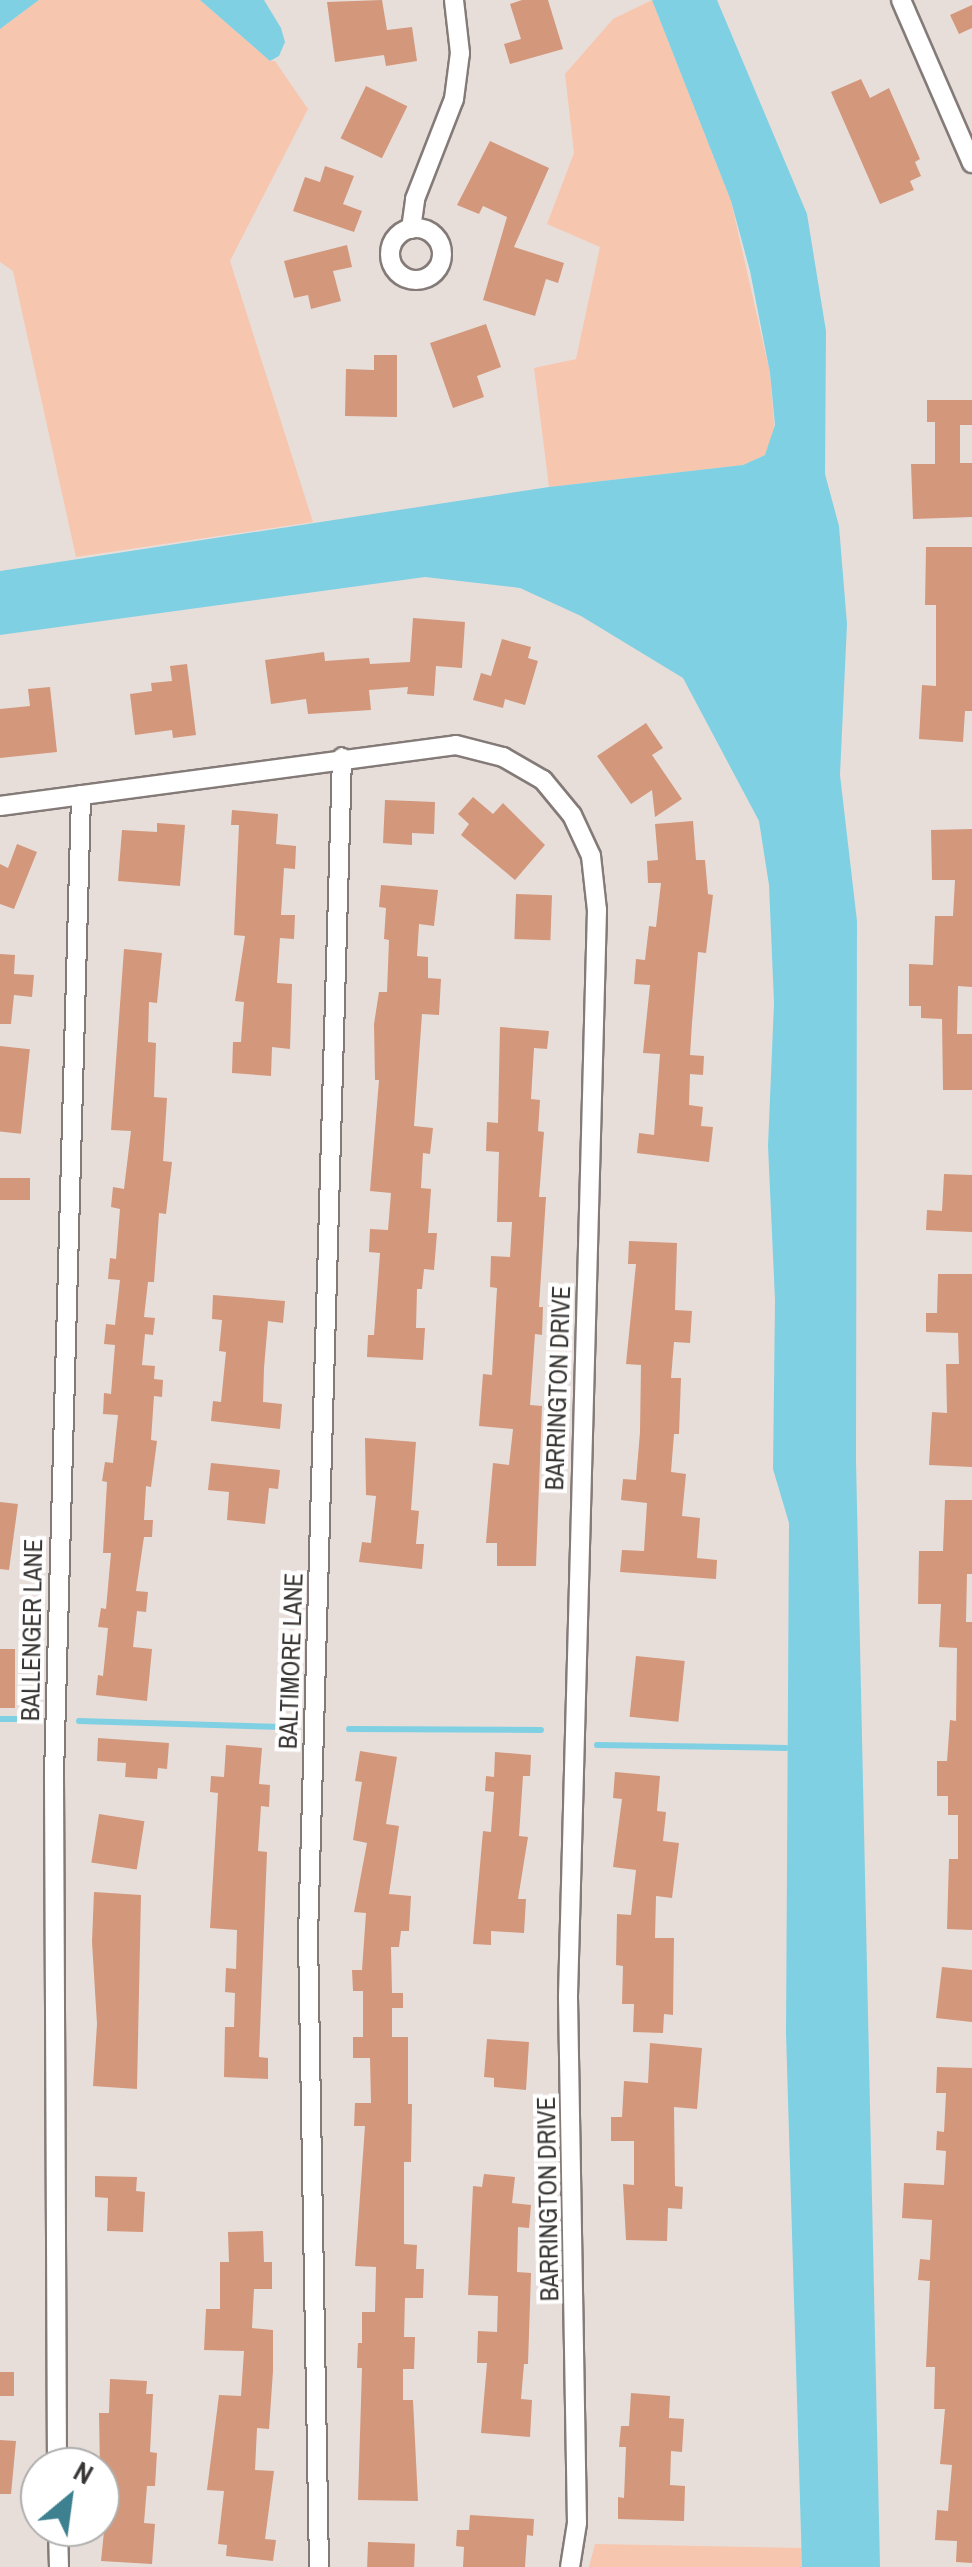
<!DOCTYPE html>
<style>
body{margin:0}
#map{position:relative;width:972px;height:2567px;overflow:hidden;background:#e7deda;font-family:"Archivo Narrow",sans-serif}
div>[style]{position:absolute}
.green>*{inset:0;background:#f6c6af}
.water>*{inset:0;background:#80d0e3}
.stream>*{height:6px;margin:-3px;padding:0 3px;transform-origin:3px;border-radius:3px;background:#80d0e3}
.building>*{inset:0;background:#d3977b;transform-origin:0 0}
.roads{filter:drop-shadow(2px 0 #847b78) drop-shadow(-2px 0 #847b78) drop-shadow(0 2px #847b78) drop-shadow(0 -2px #847b78)}
.minor>*{height:18px;margin:-9px;padding:0 9px;transform-origin:9px;border-radius:9px;background:#fff}
.minor>.ring{margin:-9px;padding:0;box-sizing:content-box;background:none;border:18px solid #fff;border-radius:50%}
span{translate:-50% -50%;white-space:nowrap;text-align:center;line-height:1.15;-webkit-text-stroke:8px #fff;paint-order:stroke}
.street-label{font-size:25px;color:#383533}
.north{position:absolute;left:20px;top:2447px;width:100px;height:100px;box-sizing:border-box;background:#fff;border:2px solid #afaead;border-radius:50%;rotate:29deg;font-size:28px;font-weight:700;line-height:40px;text-align:center;color:#383533}
.north::after{content:'';display:block;margin:auto;width:35px;height:45px;background:#3d8190;clip-path:polygon(50% 0,100% 100%,50% 72%,0 100%)}
</style>
<div id="map">
<div class="green">
<i style="clip-path:polygon(39px 0,200px 0,270px 61px,275px 61px,308px 109px,230px 261px,313px 522px,76px 557px,13px 271px,0 262px,0 29px)"></i>
<i style="clip-path:polygon(652px 0,731px 201px,770px 373px,775px 436px,765px 455px,743px 465px,549px 487px,534px 368px,576px 359px,600px 247px,547px 224px,574px 153px,565px 74px,613px 19px)"></i>
<i style="clip-path:polygon(595px 2544px,802px 2548px,802px 2567px,589px 2567px)"></i>
</div>
<div class="water">
<i style="clip-path:polygon(0 0,39px 0,0 29px)"></i>
<i style="clip-path:polygon(200px 0,264px 0,281px 28px,285px 42px,279px 56px,270px 61px)"></i>
<i style="clip-path:polygon(652px 0,717px 0,807px 214px,826px 331px,825px 474px,839px 526px,847px 624px,840px 775px,857px 921px,856px 1460px,880px 2567px,802px 2567px,786px 2033px,789px 1523px,773px 1469px,775px 1300px,768px 1146px,774px 1003px,769px 885px,759px 821px,683px 678px,581px 616px,520px 588px,425px 577px,0 635px,0 571px,549px 487px,743px 465px,765px 455px,775px 425px,770px 373px,750px 271px,731px 201px)"></i>
</div>
<div class="stream">
<i style="left:0;top:1719px;width:29px"></i>
<i style="left:79px;top:1721px;width:206px;rotate:1.7deg"></i>
<i style="left:349px;top:1729px;width:192px;rotate:0.3deg"></i>
<i style="left:597px;top:1745px;width:189px;rotate:0.9deg"></i>
</div>
<div class="building">
<i style="clip-path:polygon(382px 0,387px 30px,412px 27px,417px 61px,386px 66px,384px 55px,335px 62px,327px 2px)"></i>
<i style="clip-path:polygon(522px 0,548px 0,563px 49px,510px 64px,504px 44px,521px 39px,510px 4px)"></i>
<i style="clip-path:polygon(972px 5px,972px 28px,959px 34px,950px 15px)"></i>
<i style="clip-path:polygon(861px 79px,870px 98px,889px 88px,920px 159px,915px 162px,921px 176px,910px 181px,914px 190px,880px 204px,831px 92px)"></i>
<i style="left:366px;top:86px;width:46px;height:58px;rotate:26deg"></i>
<i style="clip-path:polygon(490px 141px,549px 168px,514px 247px,564px 263px,558px 283px,546px 279px,535px 316px,483px 300px,507px 217px,483px 206px,479px 214px,457px 205px)"></i>
<i style="clip-path:polygon(325px 166px,354px 176px,343px 204px,362px 211px,354px 232px,293px 211px,305px 177px,320px 182px)"></i>
<i style="clip-path:polygon(347px 245px,352px 267px,333px 271px,341px 301px,311px 309px,308px 295px,294px 298px,284px 261px)"></i>
<i style="clip-path:polygon(486px 324px,501px 367px,477px 376px,484px 397px,453px 408px,430px 343px)"></i>
<i style="clip-path:polygon(374px 355px,397px 355px,397px 417px,345px 416px,346px 369px,374px 370px)"></i>
<i style="clip-path:polygon(927px 400px,972px 400px,972px 425px,960px 425px,960px 463px,972px 463px,972px 517px,913px 519px,911px 464px,935px 464px,935px 422px,927px 422px)"></i>
<i style="clip-path:polygon(926px 547px,972px 547px,972px 711px,965px 711px,963px 742px,919px 739px,922px 685px,936px 686px,936px 605px,925px 605px)"></i>
<i style="clip-path:polygon(413px 618px,465px 622px,462px 668px,436px 666px,434px 696px,407px 694px,408px 687px,369px 690px,371px 710px,308px 714px,306px 699px,271px 704px,265px 660px,324px 652px,325px 661px,369px 658px,370px 664px,410px 662px)"></i>
<i style="clip-path:polygon(502px 639px,531px 647px,528px 658px,538px 661px,525px 705px,505px 699px,503px 708px,473px 700px,481px 673px,491px 676px)"></i>
<i style="clip-path:polygon(187px 664px,196px 735px,173px 738px,172px 730px,135px 735px,130px 694px,152px 691px,151px 683px,172px 681px,170px 666px)"></i>
<i style="clip-path:polygon(50px 687px,57px 752px,0 758px,0 709px,30px 706px,28px 689px)"></i>
<i style="clip-path:polygon(646px 723px,663px 748px,652px 755px,682px 799px,655px 817px,652px 790px,631px 804px,597px 756px)"></i>
<i style="clip-path:polygon(473px 797px,493px 814px,503px 803px,545px 845px,515px 880px,461px 835px,469px 824px,458px 814px)"></i>
<i style="clip-path:polygon(385px 800px,435px 802px,434px 834px,412px 833px,412px 845px,383px 843px)"></i>
<i style="clip-path:polygon(232px 810px,278px 814px,276px 844px,296px 846px,295px 869px,284px 868px,281px 915px,295px 915px,294px 939px,280px 938px,277px 983px,292px 984px,290px 1049px,272px 1047px,271px 1076px,232px 1073px,233px 1042px,241px 1042px,244px 1002px,235px 1001px,245px 936px,234px 935px,239px 825px,231px 825px)"></i>
<i style="clip-path:polygon(693px 821px,696px 860px,705px 860px,708px 894px,713px 895px,706px 953px,698px 952px,692px 1023px,690px 1055px,704px 1056px,703px 1075px,690px 1074px,689px 1105px,703px 1107px,701px 1126px,713px 1127px,709px 1162px,637px 1153px,639px 1133px,654px 1135px,660px 1054px,643px 1053px,650px 985px,634px 984px,636px 959px,645px 960px,649px 926px,656px 927px,661px 883px,648px 883px,647px 861px,658px 860px,655px 824px)"></i>
<i style="clip-path:polygon(157px 823px,185px 825px,180px 886px,118px 881px,122px 830px,157px 832px)"></i>
<i style="clip-path:polygon(972px 829px,972px 987px,958px 986px,957px 1034px,972px 1034px,972px 1090px,943px 1090px,942px 1019px,921px 1018px,921px 1006px,909px 1006px,909px 964px,933px 965px,935px 916px,953px 916px,955px 880px,932px 880px,931px 830px)"></i>
<i style="clip-path:polygon(17px 844px,37px 852px,14px 909px,0 904px,0 864px,8px 868px)"></i>
<i style="clip-path:polygon(381px 885px,438px 890px,434px 926px,419px 924px,417px 956px,428px 957px,428px 978px,441px 979px,439px 1015px,422px 1014px,414px 1126px,433px 1128px,430px 1154px,423px 1153px,421px 1188px,431px 1189px,428px 1233px,437px 1233px,434px 1270px,424px 1269px,422px 1289px,417px 1289px,416px 1328px,425px 1328px,423px 1360px,367px 1357px,368px 1335px,374px 1335px,380px 1253px,369px 1252px,370px 1229px,388px 1230px,391px 1193px,370px 1191px,379px 1080px,375px 1080px,374px 1024px,379px 992px,387px 992px,389px 940px,384px 939px,386px 908px,379px 907px)"></i>
<i style="left:516px;top:894px;width:36px;height:45px;rotate:2deg"></i>
<i style="clip-path:polygon(124px 949px,162px 953px,157px 1003px,149px 1002px,148px 1042px,156px 1043px,154px 1097px,167px 1098px,163px 1161px,172px 1162px,166px 1214px,159px 1213px,154px 1282px,148px 1282px,144px 1317px,155px 1318px,153px 1335px,145px 1334px,142px 1365px,155px 1366px,154px 1379px,163px 1380px,162px 1397px,154px 1396px,151px 1440px,157px 1441px,151px 1487px,146px 1486px,144px 1520px,153px 1520px,152px 1537px,144px 1537px,136px 1591px,148px 1592px,146px 1612px,137px 1611px,133px 1647px,152px 1649px,147px 1701px,96px 1695px,98px 1675px,103px 1676px,108px 1628px,98px 1627px,101px 1608px,106px 1609px,111px 1553px,103px 1553px,107px 1482px,102px 1481px,105px 1462px,113px 1463px,118px 1415px,103px 1414px,104px 1393px,111px 1394px,115px 1345px,104px 1344px,106px 1324px,115px 1325px,120px 1280px,108px 1279px,110px 1258px,116px 1259px,120px 1209px,111px 1207px,113px 1187px,124px 1189px,131px 1131px,111px 1130px)"></i>
<i style="clip-path:polygon(0 954px,15px 955px,14px 974px,34px 975px,32px 997px,14px 995px,11px 1024px,0 1024px)"></i>
<i style="clip-path:polygon(500px 1027px,549px 1031px,547px 1049px,534px 1048px,531px 1099px,540px 1100px,538px 1131px,544px 1132px,539px 1197px,546px 1197px,539px 1307px,543px 1307px,542px 1335px,535px 1334px,530px 1405px,542px 1406px,536px 1566px,497px 1566px,497px 1543px,486px 1543px,493px 1463px,509px 1465px,513px 1429px,479px 1426px,483px 1374px,492px 1375px,497px 1288px,490px 1287px,491px 1256px,510px 1257px,512px 1222px,497px 1222px,499px 1152px,486px 1151px,487px 1122px,498px 1123px)"></i>
<i style="left:0;top:1046px;width:30px;height:85px;rotate:6deg"></i>
<i style="clip-path:polygon(944px 1174px,972px 1175px,972px 1232px,926px 1230px,927px 1210px,942px 1211px)"></i>
<i style="left:30px;top:1178px;width:22px;height:30px;rotate:90deg"></i>
<i style="clip-path:polygon(629px 1241px,677px 1243px,675px 1310px,692px 1311px,690px 1343px,674px 1342px,671px 1378px,681px 1378px,679px 1434px,674px 1434px,671px 1472px,686px 1474px,682px 1516px,700px 1518px,697px 1558px,717px 1560px,716px 1579px,620px 1572px,622px 1550px,644px 1551px,647px 1503px,621px 1500px,623px 1479px,636px 1480px,640px 1432px,641px 1365px,626px 1364px,636px 1264px,628px 1264px)"></i>
<i style="clip-path:polygon(938px 1274px,972px 1274px,972px 1467px,929px 1465px,932px 1412px,947px 1413px,946px 1364px,959px 1364px,958px 1333px,926px 1332px,926px 1313px,937px 1313px)"></i>
<i style="clip-path:polygon(213px 1295px,285px 1301px,283px 1323px,268px 1321px,264px 1368px,263px 1402px,282px 1404px,280px 1429px,211px 1421px,213px 1401px,221px 1402px,226px 1352px,219px 1351px,222px 1320px,212px 1319px)"></i>
<i style="clip-path:polygon(365px 1438px,416px 1442px,411px 1510px,419px 1511px,416px 1544px,424px 1544px,422px 1569px,359px 1562px,362px 1542px,371px 1543px,376px 1496px,366px 1495px)"></i>
<i style="clip-path:polygon(211px 1463px,280px 1470px,278px 1489px,269px 1488px,265px 1524px,227px 1520px,229px 1492px,208px 1490px)"></i>
<i style="clip-path:polygon(945px 1500px,972px 1500px,972px 1574px,967px 1574px,966px 1622px,972px 1622px,972px 1930px,947px 1929px,949px 1859px,958px 1859px,958px 1815px,948px 1815px,948px 1796px,937px 1796px,937px 1761px,947px 1761px,950px 1720px,956px 1721px,957px 1648px,939px 1647px,941px 1604px,918px 1604px,919px 1551px,943px 1551px)"></i>
<i style="clip-path:polygon(0 1502px,18px 1504px,9px 1570px,0 1569px)"></i>
<i style="left:0;top:1649px;width:15px;height:59px"></i>
<i style="left:636px;top:1656px;width:49px;height:61px;rotate:6deg"></i>
<i style="clip-path:polygon(98px 1738px,169px 1743px,167px 1769px,158px 1768px,157px 1779px,125px 1777px,126px 1763px,97px 1761px)"></i>
<i style="clip-path:polygon(226px 1745px,262px 1748px,259px 1784px,270px 1785px,269px 1807px,261px 1806px,258px 1851px,267px 1852px,259px 2057px,268px 2058px,268px 2079px,224px 2077px,225px 2027px,234px 2027px,235px 1993px,225px 1992px,226px 1968px,236px 1969px,237px 1930px,210px 1928px,218px 1793px,210px 1792px,211px 1776px,224px 1777px)"></i>
<i style="clip-path:polygon(360px 1751px,397px 1757px,386px 1824px,399px 1826px,389px 1894px,411px 1896px,409px 1931px,401px 1931px,399px 1947px,391px 1947px,392px 1993px,403px 1993px,403px 2008px,392px 2008px,392px 2037px,408px 2037px,408px 2104px,412px 2104px,411px 2162px,404px 2162px,404px 2244px,417px 2245px,416px 2269px,424px 2269px,423px 2298px,405px 2298px,404px 2337px,415px 2337px,414px 2369px,403px 2369px,403px 2400px,413px 2400px,418px 2501px,358px 2500px,362px 2368px,357px 2368px,358px 2343px,362px 2343px,362px 2312px,375px 2312px,376px 2267px,355px 2266px,365px 2126px,354px 2126px,355px 2103px,371px 2103px,370px 2058px,353px 2058px,353px 2037px,363px 2037px,363px 1991px,353px 1991px,352px 1970px,362px 1970px,366px 1913px,354px 1912px,367px 1843px,353px 1840px,362px 1782px,355px 1781px)"></i>
<i style="clip-path:polygon(495px 1752px,531px 1755px,530px 1776px,523px 1776px,519px 1836px,528px 1837px,518px 1899px,526px 1899px,524px 1933px,491px 1931px,491px 1945px,473px 1944px,483px 1831px,491px 1832px,494px 1792px,485px 1791px,486px 1776px,494px 1777px)"></i>
<i style="clip-path:polygon(615px 1772px,660px 1776px,657px 1811px,666px 1812px,663px 1841px,679px 1843px,672px 1898px,656px 1896px,655px 1938px,674px 1938px,673px 2015px,664px 2014px,663px 2033px,633px 2032px,634px 2004px,622px 2004px,623px 1966px,616px 1965px,617px 1914px,631px 1915px,636px 1870px,613px 1867px,622px 1799px,613px 1798px)"></i>
<i style="left:99px;top:1814px;width:46px;height:49px;rotate:9deg"></i>
<i style="clip-path:polygon(94px 1892px,141px 1895px,137px 2089px,93px 2086px,97px 2024px,92px 1942px)"></i>
<i style="clip-path:polygon(942px 1967px,972px 1970px,972px 2022px,936px 2018px)"></i>
<i style="clip-path:polygon(487px 2039px,529px 2042px,526px 2090px,494px 2087px,494px 2078px,484px 2077px)"></i>
<i style="clip-path:polygon(650px 2043px,702px 2048px,697px 2109px,674px 2107px,675px 2186px,683px 2187px,682px 2209px,668px 2208px,667px 2241px,626px 2240px,623px 2184px,634px 2185px,634px 2141px,611px 2141px,611px 2117px,622px 2117px,624px 2081px,648px 2083px)"></i>
<i style="clip-path:polygon(937px 2067px,972px 2068px,972px 2563px,956px 2562px,957px 2541px,935px 2540px,937px 2510px,948px 2511px,952px 2465px,940px 2464px,945px 2409px,934px 2409px,935px 2367px,926px 2367px,930px 2281px,918px 2280px,920px 2259px,930px 2260px,932px 2220px,902px 2218px,904px 2183px,944px 2185px,946px 2151px,936px 2150px,937px 2131px,944px 2132px,946px 2093px,936px 2093px)"></i>
<i style="clip-path:polygon(484px 2174px,515px 2177px,512px 2203px,531px 2205px,529px 2228px,518px 2227px,517px 2272px,531px 2273px,528px 2364px,524px 2364px,521px 2399px,532px 2400px,530px 2437px,481px 2433px,487px 2363px,477px 2363px,478px 2331px,497px 2332px,498px 2296px,468px 2295px,473px 2186px,482px 2187px)"></i>
<i style="clip-path:polygon(95px 2176px,137px 2177px,136px 2191px,145px 2192px,143px 2232px,107px 2231px,108px 2198px,95px 2197px)"></i>
<i style="clip-path:polygon(263px 2231px,264px 2262px,272px 2262px,272px 2289px,254px 2289px,252px 2328px,273px 2330px,273px 2371px,269px 2429px,257px 2428px,255px 2470px,274px 2471px,265px 2539px,276px 2540px,273px 2561px,226px 2556px,227px 2545px,218px 2544px,224px 2491px,207px 2490px,219px 2395px,241px 2396px,244px 2351px,204px 2350px,206px 2309px,220px 2309px,220px 2262px,229px 2262px,228px 2232px)"></i>
<i style="left:0;top:2372px;width:14px;height:24px"></i>
<i style="clip-path:polygon(110px 2379px,147px 2381px,146px 2394px,153px 2394px,150px 2452px,157px 2453px,155px 2486px,147px 2486px,144px 2523px,155px 2524px,152px 2564px,101px 2561px,110px 2472px,100px 2471px,99px 2413px,109px 2413px)"></i>
<i style="clip-path:polygon(631px 2393px,670px 2396px,669px 2418px,684px 2419px,682px 2452px,671px 2451px,670px 2485px,685px 2486px,684px 2521px,618px 2519px,618px 2497px,624px 2498px,626px 2447px,619px 2447px,621px 2426px,629px 2426px)"></i>
<i style="clip-path:polygon(0 2440px,16px 2441px,11px 2494px,0 2494px)"></i>
<i style="clip-path:polygon(470px 2515px,534px 2519px,533px 2536px,527px 2535px,525px 2567px,463px 2567px,464px 2547px,456px 2546px,457px 2530px,469px 2530px)"></i>
<i style="left:368px;top:2542px;width:47px;height:25px;rotate:2deg"></i>
</div>
<div class="roads">
<div class="minor">
<i style="left:901px;top:0;width:178px;rotate:66.5deg"></i>
<i class="ring" style="left:390px;top:228px;width:34px;height:34px"></i>
<i style="left:411px;top:229px;width:30px;rotate:-82deg"></i>
<i style="left:415px;top:199px;width:107px;rotate:-68.7deg"></i>
<i style="left:454px;top:99px;width:46px;rotate:-82.6deg"></i>
<i style="left:460px;top:53px;width:53px;rotate:-96.5deg"></i>
<i style="left:0;top:806px;width:460px;rotate:-7.6deg"></i>
<i style="left:456px;top:745px;width:49px;rotate:14.3deg"></i>
<i style="left:503px;top:757px;width:46px;rotate:29.9deg"></i>
<i style="left:543px;top:780px;width:45px;rotate:50.4deg"></i>
<i style="left:572px;top:815px;width:45px;rotate:65.1deg"></i>
<i style="left:591px;top:856px;width:54px;rotate:83.7deg"></i>
<i style="left:597px;top:910px;width:1088px;rotate:91.53deg"></i>
<i style="left:568px;top:1998px;width:525px;rotate:89.02deg"></i>
<i style="left:577px;top:2523px;width:45px;rotate:99deg"></i>
<i style="left:57px;top:2467px;width:692px;rotate:-90.25deg"></i>
<i style="left:54px;top:1775px;width:980px;rotate:-88.42deg"></i>
<i style="left:58px;top:2527px;width:40px;rotate:88.6deg"></i>
<i style="left:319px;top:2567px;width:630px;rotate:-91deg"></i>
<i style="left:308px;top:1937px;width:1180px;rotate:-88.35deg"></i>
</div>
</div>
<div class="street-label">
<span style="left:558px;top:1388px;rotate:-88deg">BARRINGTON DRIVE</span>
<span style="left:32px;top:1630px;rotate:-89deg">BALLENGER LANE</span>
<span style="left:291px;top:1661px;rotate:-88deg">BALTIMORE LANE</span>
<span style="left:548px;top:2199px;rotate:-91deg">BARRINGTON DRIVE</span>
</div>
<div class="north">N</div>
</div>
